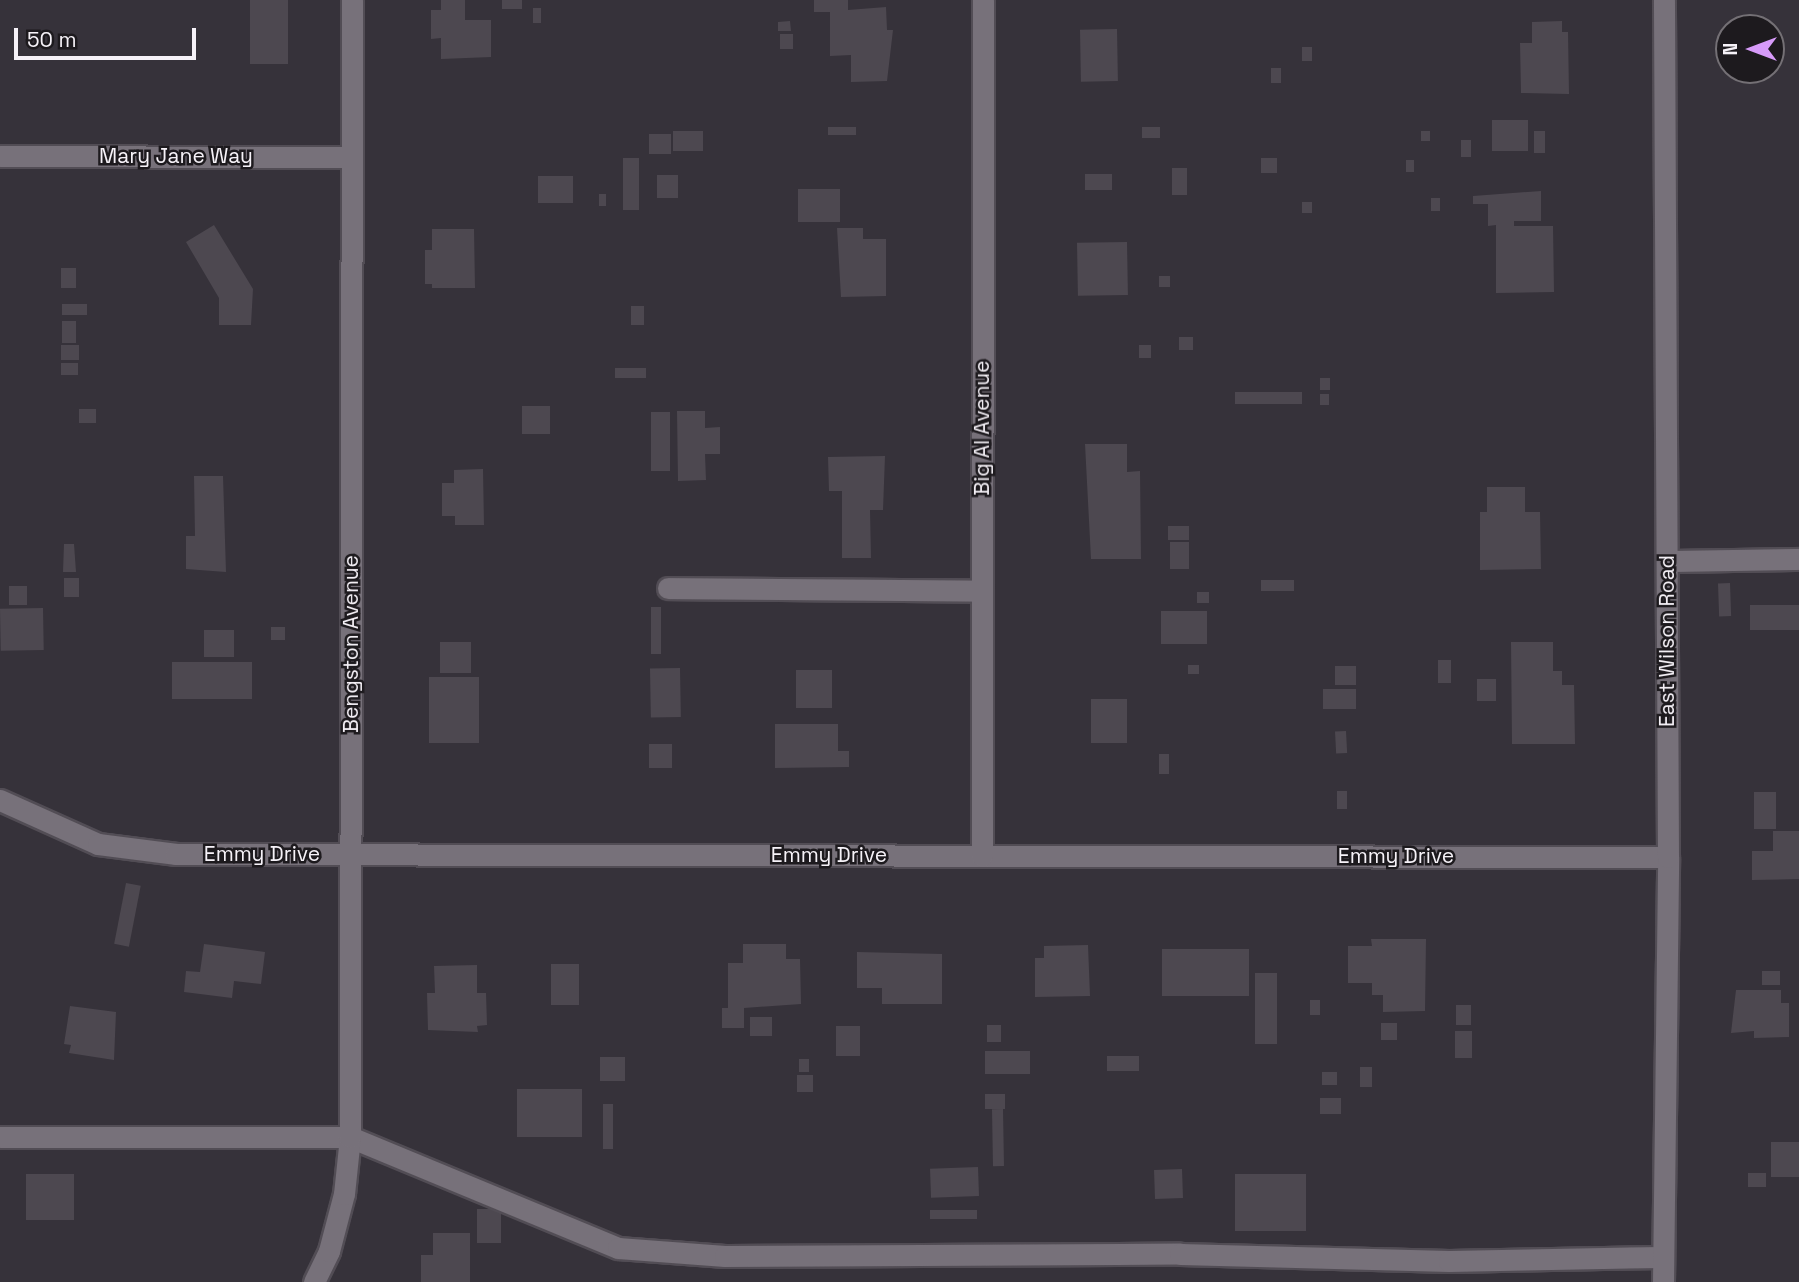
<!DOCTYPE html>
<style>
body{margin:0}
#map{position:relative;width:1799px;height:1282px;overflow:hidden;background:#36323a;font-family:"Space Grotesk",sans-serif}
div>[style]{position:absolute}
.building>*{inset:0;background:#4d4850;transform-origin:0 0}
.roads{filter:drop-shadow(2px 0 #524d55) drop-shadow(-2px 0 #524d55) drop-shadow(0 2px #524d55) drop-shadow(0 -2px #524d55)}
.minor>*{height:21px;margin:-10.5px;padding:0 10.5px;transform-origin:10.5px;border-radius:10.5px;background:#77717a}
span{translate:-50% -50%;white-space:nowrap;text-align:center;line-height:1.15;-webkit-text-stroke:5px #1d1a1e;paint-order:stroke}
.street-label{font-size:21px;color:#f6f2f8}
.north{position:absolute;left:1715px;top:14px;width:70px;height:70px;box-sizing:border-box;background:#1d1a1e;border:2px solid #747075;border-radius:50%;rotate:270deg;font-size:19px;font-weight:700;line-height:28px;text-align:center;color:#f6f2f8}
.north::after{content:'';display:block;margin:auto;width:24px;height:32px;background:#d79bf9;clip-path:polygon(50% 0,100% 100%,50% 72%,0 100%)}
.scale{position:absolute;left:14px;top:28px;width:182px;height:32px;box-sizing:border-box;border:4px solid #f6f2f8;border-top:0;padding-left:9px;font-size:21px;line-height:24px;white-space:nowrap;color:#f6f2f8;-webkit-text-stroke:5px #1d1a1e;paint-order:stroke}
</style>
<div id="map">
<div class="building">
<i style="left:250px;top:0;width:38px;height:64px"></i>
<i style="clip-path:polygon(441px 0,465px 0,465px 20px,491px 20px,491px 57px,441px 59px,441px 38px,431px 39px,431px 10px,441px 10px)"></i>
<i style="left:502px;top:0;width:20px;height:9px"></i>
<i style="clip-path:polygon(814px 0,848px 0,848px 10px,886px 7px,887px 30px,893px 30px,887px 81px,851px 82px,851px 55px,830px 56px,830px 12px,814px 12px)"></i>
<i style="left:533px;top:8px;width:8px;height:15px"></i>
<i style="clip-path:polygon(790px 21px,791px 31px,778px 31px,778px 22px)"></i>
<i style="clip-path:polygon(1562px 21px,1562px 32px,1568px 32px,1569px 94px,1521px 93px,1520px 43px,1532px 43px,1532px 22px)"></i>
<i style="left:1117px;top:29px;width:52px;height:37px;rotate:89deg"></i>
<i style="left:780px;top:34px;width:13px;height:15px"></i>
<i style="left:1312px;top:47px;width:14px;height:10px;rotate:90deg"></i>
<i style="left:1271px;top:68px;width:10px;height:15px"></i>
<i style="left:1492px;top:120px;width:36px;height:31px"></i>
<i style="left:828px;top:127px;width:28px;height:8px"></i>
<i style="left:1142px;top:127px;width:18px;height:11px"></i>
<i style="left:673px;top:131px;width:30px;height:20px"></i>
<i style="left:1421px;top:131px;width:9px;height:10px"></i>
<i style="left:1534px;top:131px;width:11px;height:22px"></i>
<i style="left:649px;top:134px;width:22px;height:20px"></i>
<i style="left:1461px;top:140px;width:10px;height:17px"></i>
<i style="left:623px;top:158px;width:16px;height:52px"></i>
<i style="left:1261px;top:158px;width:16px;height:15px"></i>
<i style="left:1406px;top:160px;width:8px;height:12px"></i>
<i style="left:1172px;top:168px;width:15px;height:27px"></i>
<i style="left:1085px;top:174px;width:27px;height:16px"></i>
<i style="left:657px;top:175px;width:21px;height:23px"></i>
<i style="left:538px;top:176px;width:35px;height:27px"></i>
<i style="left:798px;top:189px;width:42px;height:33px"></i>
<i style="clip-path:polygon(1541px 191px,1541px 221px,1514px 221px,1514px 226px,1553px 226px,1554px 292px,1496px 293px,1496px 225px,1488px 226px,1488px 204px,1473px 204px,1473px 196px)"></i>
<i style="left:599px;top:194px;width:7px;height:12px"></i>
<i style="left:1431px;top:198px;width:9px;height:13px"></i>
<i style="left:1302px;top:202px;width:10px;height:11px"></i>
<i style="clip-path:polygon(214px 225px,253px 289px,251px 325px,219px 325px,219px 298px,186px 242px)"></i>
<i style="clip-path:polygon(837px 228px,863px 228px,863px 239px,886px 239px,886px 296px,841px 297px)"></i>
<i style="clip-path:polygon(432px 229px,474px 229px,475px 288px,432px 288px,432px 284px,425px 284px,425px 250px,432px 250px)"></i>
<i style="left:1127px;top:242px;width:53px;height:50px;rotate:89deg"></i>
<i style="left:61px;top:268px;width:15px;height:20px"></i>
<i style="left:1159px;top:276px;width:11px;height:11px"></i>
<i style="left:62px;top:304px;width:25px;height:11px"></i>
<i style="left:631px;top:306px;width:13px;height:19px"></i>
<i style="left:62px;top:321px;width:14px;height:22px"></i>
<i style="left:1179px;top:337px;width:14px;height:13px"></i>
<i style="left:61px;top:345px;width:18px;height:15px"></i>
<i style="left:1139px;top:345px;width:12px;height:13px"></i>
<i style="left:61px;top:363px;width:17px;height:12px"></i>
<i style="left:646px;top:368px;width:10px;height:31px;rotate:90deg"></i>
<i style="left:1320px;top:378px;width:10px;height:12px"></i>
<i style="left:1302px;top:392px;width:12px;height:67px;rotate:90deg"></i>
<i style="left:1320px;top:394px;width:9px;height:11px"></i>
<i style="left:522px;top:406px;width:28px;height:28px"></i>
<i style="left:79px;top:409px;width:17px;height:14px"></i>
<i style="clip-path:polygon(677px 411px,705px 411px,705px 428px,720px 427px,720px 454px,705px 454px,706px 480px,678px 481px)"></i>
<i style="left:651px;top:412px;width:19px;height:59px"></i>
<i style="clip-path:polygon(1085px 444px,1127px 444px,1127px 472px,1140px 471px,1141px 559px,1091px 559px)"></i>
<i style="clip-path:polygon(885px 456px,883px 510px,870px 510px,871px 558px,842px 558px,842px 491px,829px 491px,828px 457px)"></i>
<i style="clip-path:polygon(483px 469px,484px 525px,455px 525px,455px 516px,442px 516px,442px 483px,454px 483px,454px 470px)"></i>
<i style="clip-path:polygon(194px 476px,223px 476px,226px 572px,186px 569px,186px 536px,195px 536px)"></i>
<i style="clip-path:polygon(1487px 487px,1525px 487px,1525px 512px,1540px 512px,1541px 569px,1480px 570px,1480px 512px,1487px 512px)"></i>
<i style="left:1168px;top:526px;width:21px;height:14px"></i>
<i style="left:1170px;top:542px;width:19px;height:27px"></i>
<i style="clip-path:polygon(64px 544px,74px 544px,76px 572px,63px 572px)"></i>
<i style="left:79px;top:578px;width:19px;height:15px;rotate:90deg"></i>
<i style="left:1261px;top:580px;width:33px;height:11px"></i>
<i style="left:1730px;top:583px;width:33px;height:12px;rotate:88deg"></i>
<i style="left:9px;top:586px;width:18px;height:19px"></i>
<i style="left:1197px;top:592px;width:12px;height:11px"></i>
<i style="left:1799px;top:605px;width:25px;height:49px;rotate:90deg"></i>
<i style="left:651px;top:607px;width:10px;height:47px"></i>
<i style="left:43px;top:608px;width:42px;height:43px;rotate:89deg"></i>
<i style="left:1161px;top:611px;width:46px;height:33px"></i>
<i style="left:271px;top:627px;width:14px;height:13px"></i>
<i style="left:204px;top:630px;width:30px;height:27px"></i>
<i style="left:440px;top:642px;width:31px;height:31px"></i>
<i style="clip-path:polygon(1511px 642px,1553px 642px,1553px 671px,1562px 671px,1562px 685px,1574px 685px,1575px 744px,1512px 744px)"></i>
<i style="left:1438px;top:660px;width:13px;height:23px"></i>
<i style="left:252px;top:662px;width:37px;height:80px;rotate:90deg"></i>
<i style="left:1188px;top:665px;width:11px;height:9px"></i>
<i style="left:1335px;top:666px;width:21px;height:19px"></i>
<i style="left:680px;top:668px;width:49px;height:30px;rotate:89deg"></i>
<i style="left:796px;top:670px;width:36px;height:38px"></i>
<i style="left:429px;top:677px;width:50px;height:66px"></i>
<i style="left:1477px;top:679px;width:19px;height:22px"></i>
<i style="left:1356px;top:689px;width:20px;height:33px;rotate:90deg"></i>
<i style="left:1091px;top:699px;width:36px;height:44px"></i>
<i style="clip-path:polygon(775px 724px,838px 724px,838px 751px,849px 751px,849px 767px,775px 768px)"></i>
<i style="left:1346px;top:731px;width:22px;height:11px;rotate:87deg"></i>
<i style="left:649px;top:744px;width:23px;height:24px"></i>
<i style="left:1159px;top:754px;width:10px;height:20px"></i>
<i style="left:1337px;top:791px;width:10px;height:18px"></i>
<i style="left:1754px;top:792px;width:22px;height:37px"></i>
<i style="clip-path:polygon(1773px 831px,1799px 831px,1799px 879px,1752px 880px,1752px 851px,1773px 851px)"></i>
<i style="left:126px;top:883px;width:15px;height:62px;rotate:11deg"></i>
<i style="clip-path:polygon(1371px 939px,1426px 939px,1425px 1011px,1383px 1012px,1383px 995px,1372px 995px,1372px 983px,1348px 983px,1348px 946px,1372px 946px)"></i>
<i style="clip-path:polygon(204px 944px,265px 952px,261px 984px,234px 981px,232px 998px,184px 992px,186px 971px,200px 972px)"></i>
<i style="clip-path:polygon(743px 944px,786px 944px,786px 959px,800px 959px,801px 1004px,744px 1008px,744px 1028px,722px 1028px,722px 1008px,728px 1008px,728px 963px,743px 963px)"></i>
<i style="clip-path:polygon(1088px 945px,1090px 996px,1035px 997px,1035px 958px,1044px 958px,1044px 946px)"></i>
<i style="left:1249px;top:949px;width:47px;height:87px;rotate:90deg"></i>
<i style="clip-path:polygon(857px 952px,942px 954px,942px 1004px,882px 1004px,882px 988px,857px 988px)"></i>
<i style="left:579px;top:964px;width:41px;height:28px;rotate:90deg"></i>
<i style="clip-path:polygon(477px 965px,477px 993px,486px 993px,487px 1025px,477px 1026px,478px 1032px,428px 1030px,427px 993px,435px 993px,434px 966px)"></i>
<i style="left:1780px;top:971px;width:14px;height:18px;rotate:90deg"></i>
<i style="left:1255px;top:973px;width:22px;height:71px"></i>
<i style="clip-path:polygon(1736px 990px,1781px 990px,1781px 1003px,1789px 1003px,1789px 1037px,1754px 1038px,1754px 1031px,1731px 1033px)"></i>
<i style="left:1310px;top:1000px;width:10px;height:15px"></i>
<i style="left:1456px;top:1005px;width:15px;height:20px"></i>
<i style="clip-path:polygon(70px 1006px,116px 1012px,114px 1060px,69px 1053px,71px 1045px,64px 1044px)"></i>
<i style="left:750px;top:1017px;width:22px;height:19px"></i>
<i style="left:1381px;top:1023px;width:16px;height:17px"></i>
<i style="left:987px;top:1025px;width:14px;height:17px"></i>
<i style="left:836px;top:1026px;width:24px;height:30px"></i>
<i style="left:1455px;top:1031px;width:17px;height:27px"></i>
<i style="left:985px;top:1051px;width:45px;height:23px"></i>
<i style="left:1107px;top:1056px;width:32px;height:15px"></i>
<i style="left:625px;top:1057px;width:24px;height:25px;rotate:90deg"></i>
<i style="left:799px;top:1059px;width:10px;height:13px"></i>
<i style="left:1360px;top:1067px;width:12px;height:20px"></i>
<i style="left:1322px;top:1072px;width:15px;height:13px"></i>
<i style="left:797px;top:1075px;width:16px;height:17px"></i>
<i style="left:517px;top:1089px;width:65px;height:48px"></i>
<i style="left:985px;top:1094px;width:20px;height:15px"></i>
<i style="left:1320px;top:1098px;width:21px;height:16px"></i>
<i style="left:603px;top:1104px;width:10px;height:45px"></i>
<i style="left:1003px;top:1109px;width:57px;height:11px;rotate:89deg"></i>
<i style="left:1799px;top:1142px;width:35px;height:28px;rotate:90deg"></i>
<i style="left:978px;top:1167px;width:29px;height:48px;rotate:88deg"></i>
<i style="left:1182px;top:1169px;width:29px;height:28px;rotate:88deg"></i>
<i style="left:1748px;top:1173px;width:18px;height:14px"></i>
<i style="left:26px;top:1174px;width:48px;height:46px"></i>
<i style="left:1306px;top:1174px;width:57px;height:71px;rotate:90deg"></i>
<i style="left:501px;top:1209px;width:34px;height:24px;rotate:90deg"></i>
<i style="left:930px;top:1210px;width:47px;height:9px"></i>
<i style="clip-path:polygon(433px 1233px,470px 1233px,470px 1282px,421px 1282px,421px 1255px,433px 1255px)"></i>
</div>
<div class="roads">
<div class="minor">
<i style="left:0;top:156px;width:351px;rotate:0.2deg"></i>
<i style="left:1667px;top:561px;width:132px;rotate:-0.9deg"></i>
<i style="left:668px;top:588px;width:314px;rotate:0.5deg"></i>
<i style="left:0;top:800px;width:107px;rotate:24.2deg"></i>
<i style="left:98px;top:844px;width:79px;rotate:7.3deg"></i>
<i style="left:176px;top:854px;width:1492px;rotate:0.12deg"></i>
<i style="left:982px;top:856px;width:856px;rotate:-89.93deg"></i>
<i style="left:0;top:1137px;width:350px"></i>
<i style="left:350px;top:1137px;width:290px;rotate:22.5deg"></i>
<i style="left:618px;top:1248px;width:107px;rotate:4.3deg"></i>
<i style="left:725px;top:1256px;width:455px;rotate:-0.3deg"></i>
<i style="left:1180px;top:1254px;width:269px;rotate:1.5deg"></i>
<i style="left:1449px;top:1261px;width:214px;rotate:-1.1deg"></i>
<i style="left:314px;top:1282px;width:34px;rotate:-64deg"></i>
<i style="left:329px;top:1251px;width:59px;rotate:-75.3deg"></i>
<i style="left:344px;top:1194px;width:57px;rotate:-84deg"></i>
<i style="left:350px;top:1137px;width:1137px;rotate:-89.9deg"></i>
<i style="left:1663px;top:1282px;width:425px;rotate:-89.3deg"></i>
<i style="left:1668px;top:857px;width:857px;rotate:-90.27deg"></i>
</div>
</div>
<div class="street-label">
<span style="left:176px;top:156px">Mary Jane Way</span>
<span style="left:982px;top:428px;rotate:-90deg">Big Al Avenue</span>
<span style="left:1667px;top:641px;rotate:-90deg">East Wilson Road</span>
<span style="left:351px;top:644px;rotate:-90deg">Bengston Avenue</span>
<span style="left:262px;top:854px">Emmy Drive</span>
<span style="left:829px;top:855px">Emmy Drive</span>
<span style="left:1396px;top:856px">Emmy Drive</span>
</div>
<div class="north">N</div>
<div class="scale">50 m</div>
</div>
